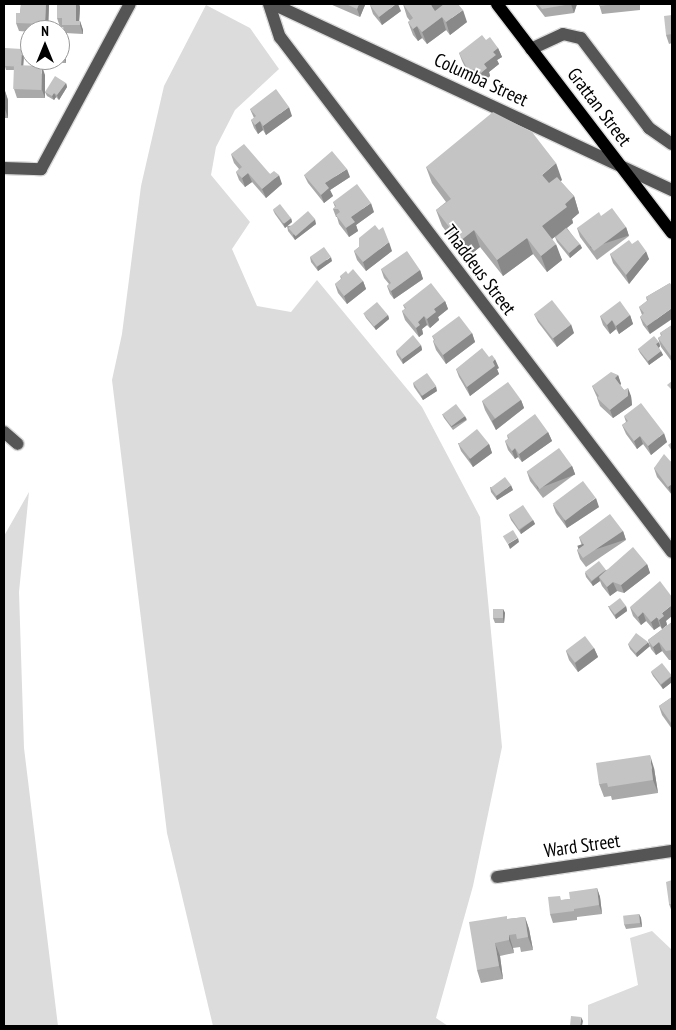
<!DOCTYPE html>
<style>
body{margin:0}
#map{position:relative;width:676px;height:1030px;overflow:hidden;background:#fff;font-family:"PT Sans Narrow",sans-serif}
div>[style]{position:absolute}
.green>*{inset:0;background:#dcdcdc}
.roads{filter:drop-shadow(1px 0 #dbdbdb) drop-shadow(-1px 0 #dbdbdb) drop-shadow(0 1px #dbdbdb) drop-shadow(0 -1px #dbdbdb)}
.minor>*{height:12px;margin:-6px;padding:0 6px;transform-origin:6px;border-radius:6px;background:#555}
.major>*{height:12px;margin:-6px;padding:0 6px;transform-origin:6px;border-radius:6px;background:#000}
.wall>*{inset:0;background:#a9a9a9}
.shaded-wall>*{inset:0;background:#898989;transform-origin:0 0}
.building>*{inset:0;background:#c4c4c4;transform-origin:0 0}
span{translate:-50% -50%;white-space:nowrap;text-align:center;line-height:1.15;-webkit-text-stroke:4px #fff;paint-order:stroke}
.street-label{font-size:19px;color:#000}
.frame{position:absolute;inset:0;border:5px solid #000;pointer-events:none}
.north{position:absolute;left:20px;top:20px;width:50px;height:50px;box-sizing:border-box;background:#fff;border:1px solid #999;border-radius:50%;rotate:0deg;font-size:14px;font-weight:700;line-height:20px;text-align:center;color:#000}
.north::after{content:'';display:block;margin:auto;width:18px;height:22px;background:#000;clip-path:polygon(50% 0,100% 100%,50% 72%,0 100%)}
</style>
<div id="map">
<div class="green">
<i style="clip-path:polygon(206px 5px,250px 28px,279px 69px,235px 110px,216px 147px,211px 175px,250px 222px,232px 249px,257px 306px,291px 312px,317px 280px,422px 407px,480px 517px,502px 747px,473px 886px,436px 1018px,448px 1026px,213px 1026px,167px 833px,112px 380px,122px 334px,141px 186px,164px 86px)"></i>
<i style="clip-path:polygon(29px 492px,19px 592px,24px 748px,58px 1026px,4px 1026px,4px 536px)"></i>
<i style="clip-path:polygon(652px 931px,672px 950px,672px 1026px,588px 1026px,588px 1005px,638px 985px,630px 938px)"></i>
</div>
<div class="roads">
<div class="minor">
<i style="left:269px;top:4px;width:35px;rotate:72deg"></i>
<i style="left:280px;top:37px;width:647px;rotate:52.72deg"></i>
<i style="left:273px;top:4px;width:440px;rotate:25deg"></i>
<i style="left:531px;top:49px;width:35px;rotate:-25deg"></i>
<i style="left:563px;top:34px;width:18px;rotate:13deg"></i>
<i style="left:581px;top:38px;width:113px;rotate:52.9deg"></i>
<i style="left:649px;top:128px;width:28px;rotate:35deg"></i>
<i style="left:4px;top:168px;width:37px;rotate:2deg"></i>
<i style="left:41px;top:169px;width:187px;rotate:-61.7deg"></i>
<i style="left:4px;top:432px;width:18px;rotate:41deg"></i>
<i style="left:497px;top:877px;width:177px;rotate:-8.5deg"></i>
</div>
<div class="major">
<i style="left:497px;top:4px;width:288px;rotate:52.6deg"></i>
</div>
</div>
<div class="wall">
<i style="clip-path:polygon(21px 4px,49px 4px,48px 30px,30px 30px,30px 32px,19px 31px,16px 23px,20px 13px)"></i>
<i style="clip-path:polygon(57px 4px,79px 4px,80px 7px,79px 21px,80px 21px,83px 30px,83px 34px,65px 33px,63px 27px,60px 27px,57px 18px)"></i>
<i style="clip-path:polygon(330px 4px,365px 4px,365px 5px,360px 17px)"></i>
<i style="clip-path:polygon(403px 4px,467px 22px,450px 35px,446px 30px,427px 44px,422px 38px,418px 41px,413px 35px,408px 22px,410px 21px,407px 17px)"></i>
<i style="clip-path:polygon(535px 4px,577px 4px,574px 13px,545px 17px)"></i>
<i style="clip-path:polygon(599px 4px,640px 4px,640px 10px,602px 14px)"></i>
<i style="clip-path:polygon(370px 5px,401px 11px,382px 25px,373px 14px)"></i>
<i style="clip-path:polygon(672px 15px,672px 43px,669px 44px,666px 35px)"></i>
<i style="clip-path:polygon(486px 40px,498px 48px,502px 57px,497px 60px,499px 64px,489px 72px,490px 76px,484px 81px,481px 78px,471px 79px,462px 61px,459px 53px)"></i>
<i style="clip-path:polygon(60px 41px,65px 45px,66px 63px,53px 63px,52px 60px,60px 60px)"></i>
<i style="clip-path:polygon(24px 53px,23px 66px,45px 75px,45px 98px,17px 98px,14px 89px,14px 70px,6px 70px,5px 66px)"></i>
<i style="clip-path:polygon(66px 83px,67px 87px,59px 100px,56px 97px,54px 100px,47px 96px,45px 92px)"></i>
<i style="clip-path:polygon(4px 91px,5px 91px,8px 100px,8px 118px,4px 118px)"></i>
<i style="clip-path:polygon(250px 109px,292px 116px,266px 135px,263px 130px,258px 134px,254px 128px,251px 120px,254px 118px)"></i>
<i style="clip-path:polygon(231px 154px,270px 174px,282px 184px,266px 198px,252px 182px,245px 187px,239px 180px,236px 172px,239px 169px,234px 163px)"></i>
<i style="clip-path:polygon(426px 167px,562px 180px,560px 181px,574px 196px,579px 213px,572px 219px,573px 223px,567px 228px,582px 248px,570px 258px,557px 242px,555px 237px,559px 234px,552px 239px,562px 260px,547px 272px,533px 254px,503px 276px,480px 247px,466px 258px,442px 226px,436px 210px,446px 202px,432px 183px)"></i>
<i style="clip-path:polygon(304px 175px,350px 177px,330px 190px,333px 196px,324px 203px,308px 183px)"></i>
<i style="clip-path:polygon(333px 202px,374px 212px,356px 225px,358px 231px,349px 237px,339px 224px,337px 217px,336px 217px,333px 209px,335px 207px)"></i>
<i style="clip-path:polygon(273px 210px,291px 218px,292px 222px,285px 228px,275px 214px)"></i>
<i style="clip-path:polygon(316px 224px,295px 240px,288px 231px,287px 226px)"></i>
<i style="clip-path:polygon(626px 227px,629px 236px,597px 260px,580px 237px,577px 228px)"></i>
<i style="clip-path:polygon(632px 244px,649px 259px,629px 284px,613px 263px,610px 254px)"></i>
<i style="clip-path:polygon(359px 247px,392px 251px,366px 271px,357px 260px,354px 251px)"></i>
<i style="clip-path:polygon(310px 257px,332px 261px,318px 271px,311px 262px)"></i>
<i style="clip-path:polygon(381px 269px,420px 270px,423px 279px,394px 299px,390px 294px,387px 286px,389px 284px,384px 278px)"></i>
<i style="clip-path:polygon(340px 276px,363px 281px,366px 289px,347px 304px,338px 293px,335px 284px,341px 279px)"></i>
<i style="clip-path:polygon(670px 283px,650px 334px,643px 325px,640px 317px,642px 315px,639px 307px,647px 301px,646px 297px)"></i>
<i style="clip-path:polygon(445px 301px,448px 309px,438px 317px,439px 320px,430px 328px,427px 325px,422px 329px,423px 334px,419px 337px,405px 320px,402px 311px,405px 309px,403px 305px)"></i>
<i style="clip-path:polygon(364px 314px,388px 315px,389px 319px,376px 330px,366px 318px)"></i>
<i style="clip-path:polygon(534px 314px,574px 333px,557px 347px,538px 322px)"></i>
<i style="clip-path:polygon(630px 315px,633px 324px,619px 334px,616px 329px,610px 334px,603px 325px,600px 316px)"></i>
<i style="clip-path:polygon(672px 325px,672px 362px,661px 347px,658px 338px,661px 336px,660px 333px)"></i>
<i style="clip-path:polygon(472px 333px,475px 342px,446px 364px,436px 350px,433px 341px,434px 340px,432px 336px)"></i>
<i style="clip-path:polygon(659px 342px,660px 346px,659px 348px,663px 355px,649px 365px,640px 353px,638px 349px)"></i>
<i style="clip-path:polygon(421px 345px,422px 350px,403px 364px,397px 355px,396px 351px)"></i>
<i style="clip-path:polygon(499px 368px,497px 369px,499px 374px,470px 396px,459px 377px,456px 369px)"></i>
<i style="clip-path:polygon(618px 375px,621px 384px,620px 385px,624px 390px,631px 396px,632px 405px,613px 418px,600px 406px,597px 398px,597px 397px,596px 395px,592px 386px)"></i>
<i style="clip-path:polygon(413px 383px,437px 391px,423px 400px,414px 387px)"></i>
<i style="clip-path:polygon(521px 400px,524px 408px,496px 430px,485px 410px,482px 401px)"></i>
<i style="clip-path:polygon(442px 414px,467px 420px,453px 430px,444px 418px)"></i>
<i style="clip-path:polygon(624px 416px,667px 442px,651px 455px,643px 444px,637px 449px,626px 434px,622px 425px,626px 422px)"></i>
<i style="clip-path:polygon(548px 432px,552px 441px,522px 462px,518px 457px,515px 459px,508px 450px,505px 441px,508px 439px,507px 435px)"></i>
<i style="clip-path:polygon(458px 443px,489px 444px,492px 453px,473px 467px,461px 451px)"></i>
<i style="clip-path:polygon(672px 461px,672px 495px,657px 477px,654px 468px)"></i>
<i style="clip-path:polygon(572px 466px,575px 474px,543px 498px,530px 481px,527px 472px)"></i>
<i style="clip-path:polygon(490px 487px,513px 490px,497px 500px,491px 492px)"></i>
<i style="clip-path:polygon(553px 505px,599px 507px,567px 528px,556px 513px)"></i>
<i style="clip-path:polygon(509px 515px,533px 520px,535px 524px,521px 534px,511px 520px)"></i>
<i style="clip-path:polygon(623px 531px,626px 540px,586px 567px,580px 559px,577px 550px,582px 546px,579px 537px)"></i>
<i style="clip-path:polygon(647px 564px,650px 573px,624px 593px,617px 591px,610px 596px,602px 586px,600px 581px,593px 586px,586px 577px,585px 573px,606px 570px)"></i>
<i style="clip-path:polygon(608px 606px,626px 606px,627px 611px,616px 619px,610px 610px)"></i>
<i style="clip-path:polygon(630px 607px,666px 621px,667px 625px,662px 629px,660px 626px,654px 630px,646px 621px,641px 625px,633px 616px)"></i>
<i style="clip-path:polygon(503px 609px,505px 613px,504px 623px,495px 623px,493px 618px)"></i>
<i style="clip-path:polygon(672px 622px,672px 660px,669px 660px,662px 651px,656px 655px,651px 649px,648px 640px)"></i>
<i style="clip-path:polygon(628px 644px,650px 646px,637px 657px,630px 649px)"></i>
<i style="clip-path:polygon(594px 648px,598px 657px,578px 672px,569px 660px,566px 651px)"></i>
<i style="clip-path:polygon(651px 672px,672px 676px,672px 682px,663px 689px,653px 676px)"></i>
<i style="clip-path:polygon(672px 697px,672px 729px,662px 715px,659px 706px)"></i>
<i style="clip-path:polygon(654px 768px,658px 793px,612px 800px,611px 796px,604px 797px,599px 784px)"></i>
<i style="clip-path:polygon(672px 880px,672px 912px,669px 904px)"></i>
<i style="clip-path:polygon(597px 888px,600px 897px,602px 914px,577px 917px,577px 920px,553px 923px,550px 914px,562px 900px,570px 899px)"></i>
<i style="clip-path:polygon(639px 914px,641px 918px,642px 927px,626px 929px,624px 924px)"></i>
<i style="clip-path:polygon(525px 917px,529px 929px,533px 950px,521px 952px,520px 947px,513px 948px,514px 953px,500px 956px,503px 979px,481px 983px,477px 970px,508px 919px)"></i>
</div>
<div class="shaded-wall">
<i style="clip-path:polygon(46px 4px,49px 4px,49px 5px,48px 30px,47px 30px,45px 24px)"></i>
<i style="clip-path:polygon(76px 4px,79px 4px,80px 7px,79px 25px,76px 21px)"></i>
<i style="clip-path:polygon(359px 4px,365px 4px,365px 5px,360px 17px,357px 9px)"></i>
<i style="clip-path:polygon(396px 4px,398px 4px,401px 11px,382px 25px,379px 17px)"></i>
<i style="clip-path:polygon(433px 4px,458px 4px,436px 18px,431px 5px)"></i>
<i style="clip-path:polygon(571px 4px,577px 4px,574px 13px)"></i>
<i style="clip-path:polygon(463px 10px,467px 22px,450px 35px,446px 22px)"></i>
<i style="clip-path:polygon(442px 17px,446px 30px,427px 44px,422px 32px)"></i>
<i style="clip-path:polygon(80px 21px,83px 30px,83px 34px,80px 25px)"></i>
<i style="clip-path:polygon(417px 26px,422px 38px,418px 41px,413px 29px)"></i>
<i style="clip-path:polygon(64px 41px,65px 45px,66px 63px,64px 58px)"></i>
<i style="clip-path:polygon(498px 48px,502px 57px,497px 60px,499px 64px,489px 72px,490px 76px,484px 81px,481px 73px,484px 64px,493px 52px)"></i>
<i style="clip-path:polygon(22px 49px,24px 53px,23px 71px,21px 67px)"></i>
<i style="clip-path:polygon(42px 66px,45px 75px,45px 98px,42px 90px)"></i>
<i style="clip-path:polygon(66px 83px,67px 87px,59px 100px,57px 95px)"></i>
<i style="clip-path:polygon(5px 91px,8px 100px,8px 118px,5px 109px)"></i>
<i style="clip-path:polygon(54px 93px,56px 97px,54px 100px,52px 96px)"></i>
<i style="clip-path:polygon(289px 107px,292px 116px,266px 135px,263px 126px)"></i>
<i style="clip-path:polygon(260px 121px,263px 130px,258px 134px,255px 125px)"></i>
<i style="clip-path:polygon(556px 163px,562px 180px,548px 192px,542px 175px)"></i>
<i style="clip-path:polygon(347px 169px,350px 177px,330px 190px,333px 196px,324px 203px,321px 195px,325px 183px)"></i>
<i style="clip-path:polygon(248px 173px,252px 182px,245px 187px,242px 178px)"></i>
<i style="clip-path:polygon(279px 175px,282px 184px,266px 198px,262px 189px)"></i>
<i style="clip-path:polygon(574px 196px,579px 213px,572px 219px,573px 223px,548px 242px,542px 226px)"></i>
<i style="clip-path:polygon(371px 203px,374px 212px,356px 225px,358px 231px,349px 237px,346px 228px,351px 217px)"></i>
<i style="clip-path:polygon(291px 218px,292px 222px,285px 228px,283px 223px)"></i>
<i style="clip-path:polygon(315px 219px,316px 224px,295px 240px,293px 235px)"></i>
<i style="left:626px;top:227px;width:9px;height:40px;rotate:72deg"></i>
<i style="clip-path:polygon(474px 230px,480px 247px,466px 258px,460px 241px)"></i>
<i style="clip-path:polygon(527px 238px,533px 254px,503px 276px,497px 260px)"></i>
<i style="clip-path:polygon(389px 242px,392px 251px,366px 271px,363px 262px)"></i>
<i style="clip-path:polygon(556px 244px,562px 260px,547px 272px,541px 256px)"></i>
<i style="clip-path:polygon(580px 244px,582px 248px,570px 258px,569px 253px)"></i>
<i style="clip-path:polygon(646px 251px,649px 259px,629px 284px,626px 275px)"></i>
<i style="clip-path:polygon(331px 257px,332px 261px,318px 271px,317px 267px)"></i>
<i style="clip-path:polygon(420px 270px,423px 279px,394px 299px,391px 291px)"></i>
<i style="clip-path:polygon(363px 281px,366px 289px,347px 304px,344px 296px)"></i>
<i style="clip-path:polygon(445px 301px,448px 309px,438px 317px,439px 320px,430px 328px,427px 319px,434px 309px)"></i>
<i style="clip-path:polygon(672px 308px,672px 319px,650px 334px,647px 326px)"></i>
<i style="clip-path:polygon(388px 315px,389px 319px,376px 330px,374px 326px)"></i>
<i style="clip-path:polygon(630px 315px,633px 324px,619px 334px,616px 326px)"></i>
<i style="clip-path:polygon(424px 316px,427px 325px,422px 329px,423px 334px,419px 337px,416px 328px,418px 322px)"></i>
<i style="clip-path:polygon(612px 320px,616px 329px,610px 334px,607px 325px)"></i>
<i style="clip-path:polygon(571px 324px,574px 333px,557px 347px,553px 338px)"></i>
<i style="clip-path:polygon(472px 333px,475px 342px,446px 364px,443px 355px)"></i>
<i style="clip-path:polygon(659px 342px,660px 346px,658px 349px,656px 344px)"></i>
<i style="clip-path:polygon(421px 345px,422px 350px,403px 364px,402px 359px)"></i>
<i style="clip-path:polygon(661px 351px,663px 355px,649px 365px,648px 361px)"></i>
<i style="clip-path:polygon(495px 359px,499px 368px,497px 369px,499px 374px,470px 396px,467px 387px)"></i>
<i style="clip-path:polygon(618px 375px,621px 384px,618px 387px,615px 378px)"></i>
<i style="clip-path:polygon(436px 386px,437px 391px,423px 400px,421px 396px)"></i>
<i style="clip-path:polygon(628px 388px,631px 396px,632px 405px,613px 418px,610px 410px)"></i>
<i style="clip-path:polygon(521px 400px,524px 408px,496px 430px,492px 421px)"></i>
<i style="left:465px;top:416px;width:4px;height:17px;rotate:63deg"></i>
<i style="clip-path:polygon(548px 432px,552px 441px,522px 462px,519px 454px)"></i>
<i style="clip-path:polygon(664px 433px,667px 442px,651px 455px,648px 446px)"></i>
<i style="clip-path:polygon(640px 436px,643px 444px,637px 449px,634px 441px)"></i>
<i style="clip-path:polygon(489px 444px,492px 453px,473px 467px,469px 459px)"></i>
<i style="clip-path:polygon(515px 448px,518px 457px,515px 459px,512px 451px)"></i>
<i style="left:572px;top:466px;width:9px;height:40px;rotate:69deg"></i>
<i style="clip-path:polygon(672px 484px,672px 495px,668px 487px)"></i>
<i style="clip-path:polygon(511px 485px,513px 490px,497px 500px,496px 496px)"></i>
<i style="clip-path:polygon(596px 498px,599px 507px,567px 528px,564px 520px)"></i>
<i style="clip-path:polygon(533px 520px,535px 524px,521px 534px,520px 530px)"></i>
<i style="left:623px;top:531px;width:9px;height:48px;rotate:72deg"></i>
<i style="clip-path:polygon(518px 538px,519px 542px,510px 549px,508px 544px)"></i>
<i style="clip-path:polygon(647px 564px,650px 573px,624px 593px,621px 585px)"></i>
<i style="clip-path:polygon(606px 570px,599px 577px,600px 581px,593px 586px,591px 582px)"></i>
<i style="clip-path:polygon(613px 582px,617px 591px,610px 596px,607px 587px)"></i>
<i style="clip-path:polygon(672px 605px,672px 616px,666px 621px,667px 625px,662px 629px,659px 620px,662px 613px)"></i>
<i style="clip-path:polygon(626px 606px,627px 611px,616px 619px,615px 615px)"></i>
<i style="clip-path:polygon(503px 609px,505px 613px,504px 623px,503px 619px)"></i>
<i style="clip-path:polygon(643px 612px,646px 621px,641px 625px,638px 617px)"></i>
<i style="clip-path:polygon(657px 617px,660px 626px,654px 630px,651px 622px)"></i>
<i style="clip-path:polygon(648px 642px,650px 646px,637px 657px,636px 653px)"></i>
<i style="clip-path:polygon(659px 642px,662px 651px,656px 655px,653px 647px)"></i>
<i style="clip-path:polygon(594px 648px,598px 657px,578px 672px,575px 663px)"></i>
<i style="clip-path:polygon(672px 676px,672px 682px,663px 689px,661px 685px)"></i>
<i style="clip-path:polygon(650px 755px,654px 768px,658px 793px,653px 780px)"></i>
<i style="clip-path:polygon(597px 888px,600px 897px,602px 914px,599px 905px)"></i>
<i style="clip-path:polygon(639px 914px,641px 918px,642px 927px,640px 923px)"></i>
<i style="clip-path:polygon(525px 917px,529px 929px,533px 950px,528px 937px)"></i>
<i style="clip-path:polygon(509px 935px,513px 948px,514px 953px,509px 940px)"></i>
<i style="clip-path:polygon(495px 943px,500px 956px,503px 979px,499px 966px)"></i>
<i style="clip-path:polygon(581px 1017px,583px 1021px,582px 1026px,580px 1026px)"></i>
</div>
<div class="building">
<i style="clip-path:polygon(21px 4px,46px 4px,45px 24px,16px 23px,16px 13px,20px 13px)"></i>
<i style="clip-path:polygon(57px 4px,76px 4px,76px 21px,80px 21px,80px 25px,62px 25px,62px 18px,57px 18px)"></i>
<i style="clip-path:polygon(346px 4px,359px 4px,357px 9px)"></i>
<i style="clip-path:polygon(372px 4px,396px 4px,379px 17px,370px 5px)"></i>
<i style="clip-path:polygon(403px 4px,433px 4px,431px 5px,435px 11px,444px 4px,458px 4px,463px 10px,446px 22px,442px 17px,422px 32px,417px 26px,413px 29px,408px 22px,413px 18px)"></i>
<i style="clip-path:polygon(538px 4px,571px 4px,542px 9px)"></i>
<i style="clip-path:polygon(599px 4px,615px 4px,599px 6px)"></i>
<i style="clip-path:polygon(672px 15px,672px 34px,666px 35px,664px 16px)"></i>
<i style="clip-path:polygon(482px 35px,486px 40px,490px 37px,498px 48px,493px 52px,496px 55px,484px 64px,487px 68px,481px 73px,478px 69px,468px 70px,459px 53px)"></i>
<i style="left:60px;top:41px;width:4px;height:17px"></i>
<i style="left:5px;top:48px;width:17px;height:18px;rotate:3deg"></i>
<i style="left:14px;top:65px;width:28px;height:24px;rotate:2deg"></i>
<i style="clip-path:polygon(55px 76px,66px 83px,57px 95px,54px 93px,52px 96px,45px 92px)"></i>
<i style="clip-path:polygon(276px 89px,289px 107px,263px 126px,260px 121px,255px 125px,251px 120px,256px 116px,250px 109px)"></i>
<i style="left:4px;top:91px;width:1px;height:18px"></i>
<i style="clip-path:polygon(493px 112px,532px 132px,556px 163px,542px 175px,549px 183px,557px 177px,574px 196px,565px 204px,567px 207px,542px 226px,556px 244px,541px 256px,527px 238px,497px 260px,474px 230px,460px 241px,436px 210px,451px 199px,426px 167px)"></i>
<i style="clip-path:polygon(244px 144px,270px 174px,274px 171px,279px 175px,262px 189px,248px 173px,242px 178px,236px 172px,242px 167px,231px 154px)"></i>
<i style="clip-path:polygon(332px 151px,347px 169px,325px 183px,329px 188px,321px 195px,304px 175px)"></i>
<i style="clip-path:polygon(357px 184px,371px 203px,351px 217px,355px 222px,346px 228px,336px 215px,340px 212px,338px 209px,333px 209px,336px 206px,333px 202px)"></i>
<i style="left:280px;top:204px;width:18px;height:9px;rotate:52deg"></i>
<i style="clip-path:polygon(612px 208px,626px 227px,594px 251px,577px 228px,599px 212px,601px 216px)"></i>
<i style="left:308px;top:211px;width:11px;height:26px;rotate:49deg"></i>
<i style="clip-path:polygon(375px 225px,379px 230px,383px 227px,389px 242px,363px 262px,354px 251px,359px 247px,359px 238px)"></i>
<i style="left:566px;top:228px;width:21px;height:14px;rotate:49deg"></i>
<i style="clip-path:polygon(629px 240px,632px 244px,638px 240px,646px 251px,626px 275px,610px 254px)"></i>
<i style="left:324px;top:247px;width:12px;height:17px;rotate:55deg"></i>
<i style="clip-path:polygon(407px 251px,420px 270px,391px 291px,387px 286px,391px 283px,381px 269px)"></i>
<i style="clip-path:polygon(353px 269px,363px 281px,344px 296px,335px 284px,342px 278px,340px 276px,346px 271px,348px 274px)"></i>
<i style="clip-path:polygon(431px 283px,445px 301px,434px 309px,436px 312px,427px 319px,424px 316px,418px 322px,420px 325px,416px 328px,402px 311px,406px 308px,403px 305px)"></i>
<i style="clip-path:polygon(670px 283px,672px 286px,672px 308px,647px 326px,640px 317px,644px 313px,639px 307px,648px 300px,646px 297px)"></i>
<i style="left:552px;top:300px;width:31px;height:23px;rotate:52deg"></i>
<i style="clip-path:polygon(620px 301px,630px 315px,616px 326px,612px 320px,607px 325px,600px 316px)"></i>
<i style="left:377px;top:302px;width:17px;height:18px;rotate:50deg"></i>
<i style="clip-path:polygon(459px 316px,472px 333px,443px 355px,433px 341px,435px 340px,432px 336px)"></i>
<i style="clip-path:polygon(672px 325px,672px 355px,671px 356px,658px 338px,662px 335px,660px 333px)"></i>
<i style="clip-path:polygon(413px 335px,421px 345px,402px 359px,396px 351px)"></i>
<i style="clip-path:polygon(654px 336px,659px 342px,656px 344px,661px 351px,648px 361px,638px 349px)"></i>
<i style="clip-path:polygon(482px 348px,489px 357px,492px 355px,495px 359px,493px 362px,495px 366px,467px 387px,456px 369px)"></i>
<i style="clip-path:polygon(611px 372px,618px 375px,615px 378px,624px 390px,628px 388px,628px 396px,610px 410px,597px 398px,599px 396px,592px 386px)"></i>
<i style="left:427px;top:373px;width:16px;height:17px;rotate:55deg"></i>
<i style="clip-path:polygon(672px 381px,672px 390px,667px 385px)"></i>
<i style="left:508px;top:382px;width:22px;height:32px;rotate:54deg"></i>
<i style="clip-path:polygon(641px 403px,664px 433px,648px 446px,640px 436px,634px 441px,622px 425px,628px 421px,624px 416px)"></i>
<i style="left:456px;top:404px;width:15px;height:17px;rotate:53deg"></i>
<i style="clip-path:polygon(535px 414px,548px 432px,519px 454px,515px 448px,512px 451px,505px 441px,509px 438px,507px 435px)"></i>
<i style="left:477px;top:429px;width:19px;height:24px;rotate:51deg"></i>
<i style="clip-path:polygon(672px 442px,672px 451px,668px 445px)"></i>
<i style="left:559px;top:448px;width:22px;height:40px;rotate:54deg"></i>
<i style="clip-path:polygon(664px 454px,671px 462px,672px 461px,672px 484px,668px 487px,654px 468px)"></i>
<i style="left:505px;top:477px;width:10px;height:18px;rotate:53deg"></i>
<i style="left:583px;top:481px;width:21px;height:38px;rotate:53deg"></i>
<i style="left:523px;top:505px;width:18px;height:17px;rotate:56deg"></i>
<i style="clip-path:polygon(610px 514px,623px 531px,583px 558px,577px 550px,584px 545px,579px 537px)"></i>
<i style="left:513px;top:530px;width:9px;height:12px;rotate:58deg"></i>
<i style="clip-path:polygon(633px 547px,647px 564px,621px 585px,613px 582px,607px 587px,599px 577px)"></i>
<i style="left:599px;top:561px;width:11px;height:18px;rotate:52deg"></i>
<i style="clip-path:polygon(660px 581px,672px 597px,672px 605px,662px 613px,664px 616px,659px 620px,657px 617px,651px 622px,643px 612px,638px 617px,630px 607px)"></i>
<i style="left:620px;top:598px;width:10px;height:14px;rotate:53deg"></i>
<i style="left:493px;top:609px;width:10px;height:9px"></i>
<i style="clip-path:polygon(672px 622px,672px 650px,666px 651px,659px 642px,653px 647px,648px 640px)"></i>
<i style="clip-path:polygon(636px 633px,648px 642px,636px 653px,628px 644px)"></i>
<i style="left:585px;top:636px;width:15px;height:24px;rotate:53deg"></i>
<i style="left:662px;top:663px;width:16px;height:14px;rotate:52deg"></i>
<i style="clip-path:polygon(672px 697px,672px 722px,671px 723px,659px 706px)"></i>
<i style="clip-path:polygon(650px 755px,653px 780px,608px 787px,607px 783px,599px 784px,596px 763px)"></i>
<i style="clip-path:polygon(672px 880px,672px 904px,669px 904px,666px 882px)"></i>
<i style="clip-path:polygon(597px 888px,599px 905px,574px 909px,574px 911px,550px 914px,548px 897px,560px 896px,561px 900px,570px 899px,569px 892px)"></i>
<i style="left:639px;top:914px;width:9px;height:16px;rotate:84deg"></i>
<i style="clip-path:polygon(507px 916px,507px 919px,525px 917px,528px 937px,517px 939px,516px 934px,509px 935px,509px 940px,495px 943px,499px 966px,477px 970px,469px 922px)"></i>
<i style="left:571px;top:1016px;width:10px;height:10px;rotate:6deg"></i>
</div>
<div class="street-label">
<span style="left:481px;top:80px;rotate:25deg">Columba Street</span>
<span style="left:599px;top:107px;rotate:53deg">Grattan Street</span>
<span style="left:479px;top:270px;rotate:53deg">Thaddeus Street</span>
<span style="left:582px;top:846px;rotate:-8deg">Ward Street</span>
</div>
<div class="frame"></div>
<div class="north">N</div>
</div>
